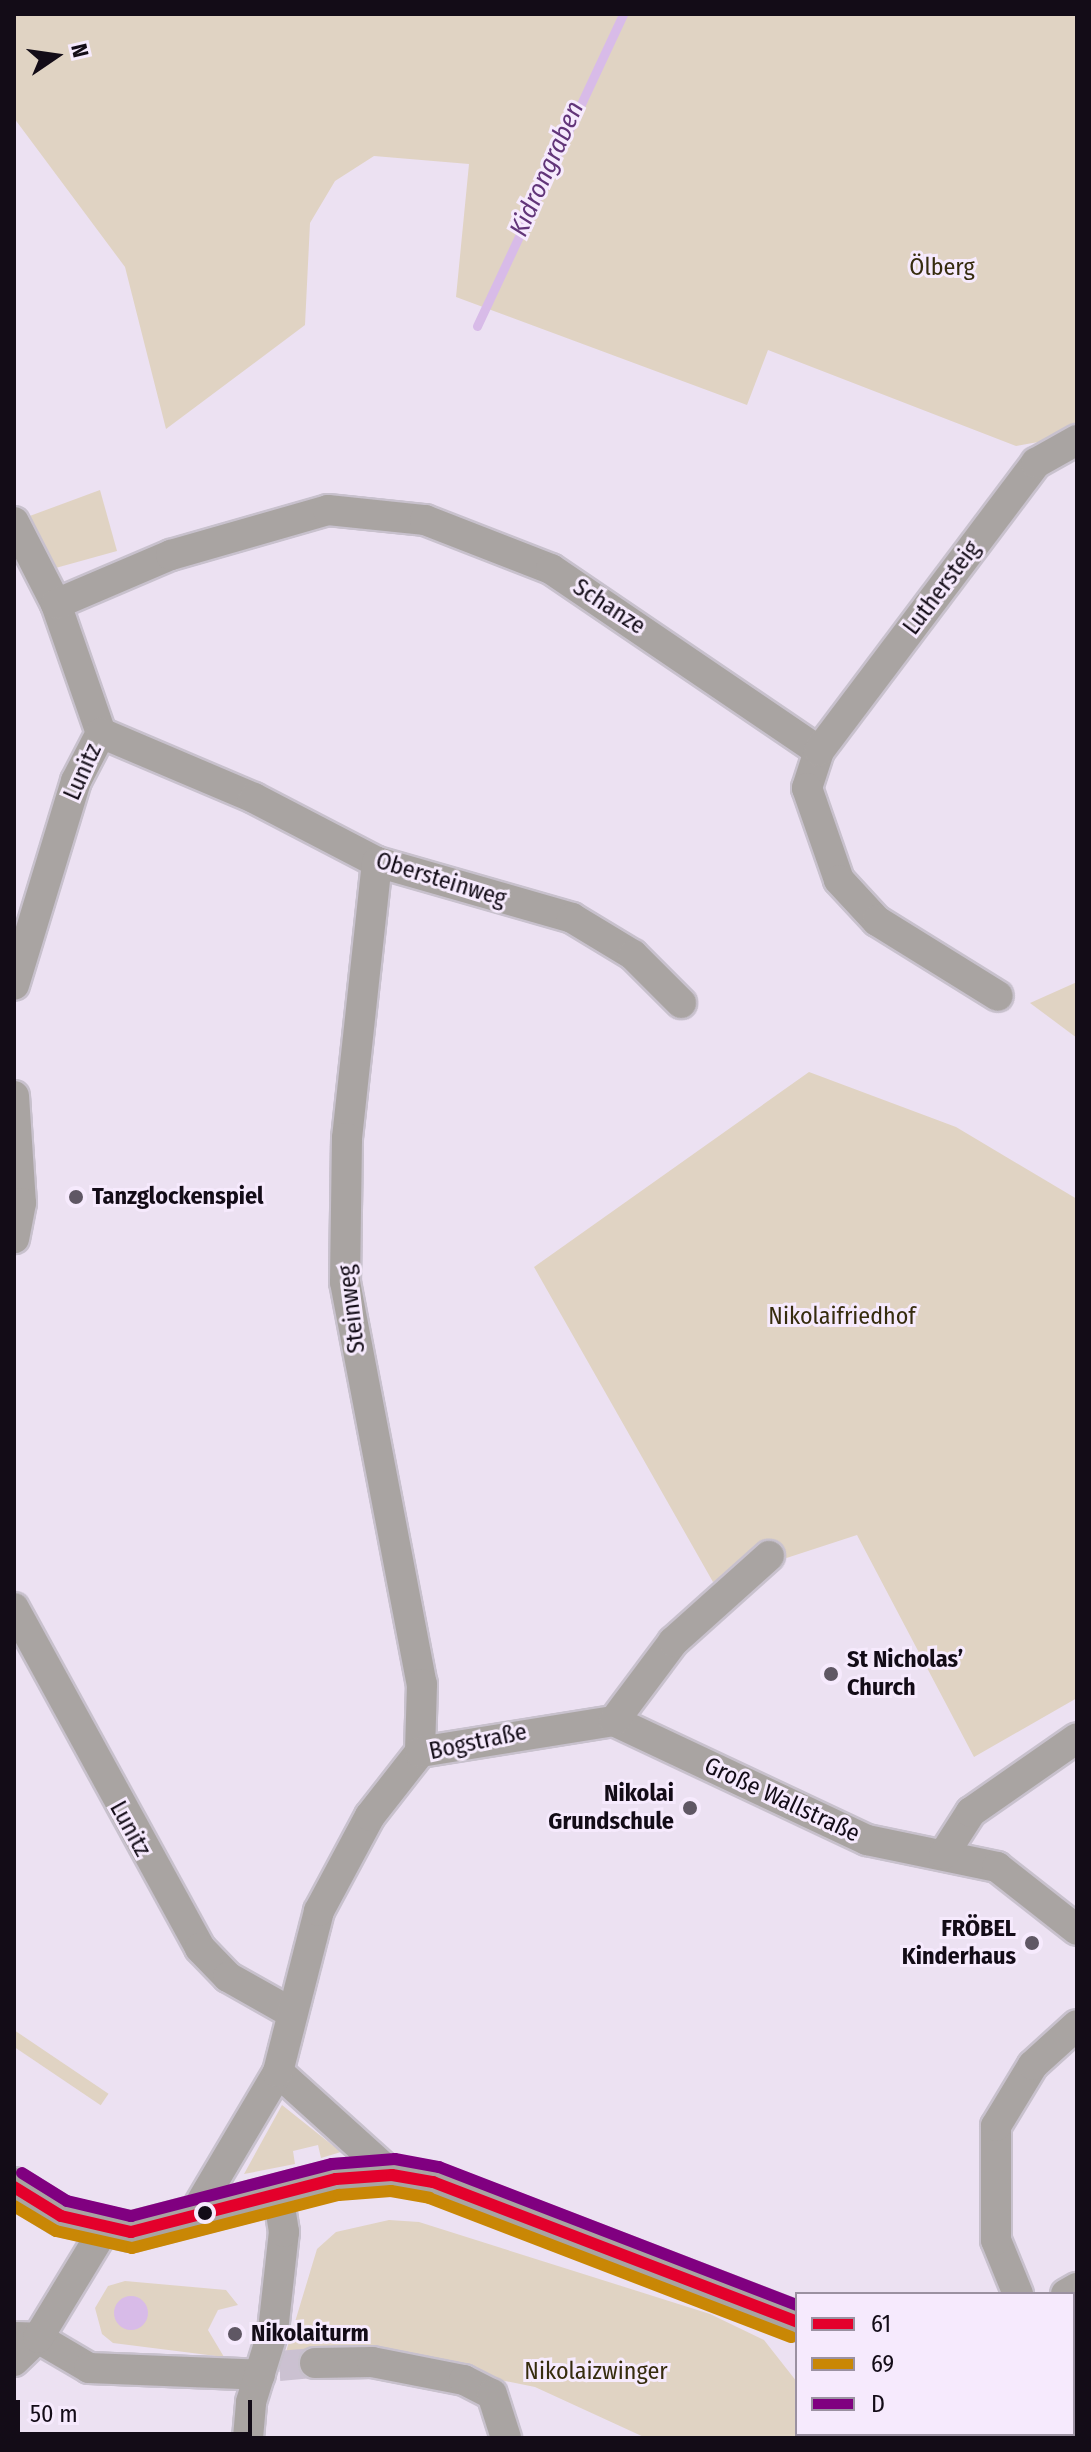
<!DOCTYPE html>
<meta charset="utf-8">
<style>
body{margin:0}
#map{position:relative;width:1091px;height:2452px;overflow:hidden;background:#ece1f2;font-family:"Fira Sans Condensed",sans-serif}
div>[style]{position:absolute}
.green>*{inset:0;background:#e0d3c3;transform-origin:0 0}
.water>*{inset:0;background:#d8bbe8}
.round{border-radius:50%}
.stream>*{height:9px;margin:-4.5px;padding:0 4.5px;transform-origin:4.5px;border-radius:4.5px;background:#d8bbe8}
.minor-tunnel>*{height:30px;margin-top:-15px;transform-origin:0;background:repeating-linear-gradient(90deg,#cbc1d1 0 30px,transparent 0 45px)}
.roads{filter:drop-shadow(2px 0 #c8c1cd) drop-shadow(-2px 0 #c8c1cd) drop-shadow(0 2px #c8c1cd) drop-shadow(0 -2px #c8c1cd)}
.minor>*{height:30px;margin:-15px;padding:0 15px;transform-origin:15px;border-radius:15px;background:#a9a4a2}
.tertiary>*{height:38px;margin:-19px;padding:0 19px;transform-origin:19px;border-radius:19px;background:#a9a4a2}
.bus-1>*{height:12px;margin:-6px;padding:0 6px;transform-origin:6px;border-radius:6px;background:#e4002b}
.bus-2>*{height:12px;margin:-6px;padding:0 6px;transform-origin:6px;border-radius:6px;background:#c98705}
.bus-3>*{height:12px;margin:-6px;padding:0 6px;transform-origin:6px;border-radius:6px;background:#800080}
.dots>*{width:22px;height:22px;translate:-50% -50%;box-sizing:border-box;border:4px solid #f6eafd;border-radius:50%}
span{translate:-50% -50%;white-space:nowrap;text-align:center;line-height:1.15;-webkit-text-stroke:6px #f6eafd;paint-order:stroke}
.park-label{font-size:24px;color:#362c0e}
.street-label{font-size:24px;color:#130c17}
.poi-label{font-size:24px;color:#130c17;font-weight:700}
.left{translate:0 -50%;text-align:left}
.right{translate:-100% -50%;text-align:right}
.water-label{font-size:26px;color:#623579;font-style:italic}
.frame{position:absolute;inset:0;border:16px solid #130c17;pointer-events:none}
.legend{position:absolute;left:795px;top:2292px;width:280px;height:144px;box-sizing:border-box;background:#f6eafd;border:2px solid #9b91a1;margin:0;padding:10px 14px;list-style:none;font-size:24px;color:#130c17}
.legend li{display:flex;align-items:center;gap:16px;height:40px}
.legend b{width:40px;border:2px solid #9b91a1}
.north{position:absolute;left:16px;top:16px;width:80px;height:80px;-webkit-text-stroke:6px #f6eafd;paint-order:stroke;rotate:77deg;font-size:22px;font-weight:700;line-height:32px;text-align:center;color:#130c17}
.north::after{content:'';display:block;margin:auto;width:28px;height:36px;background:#130c17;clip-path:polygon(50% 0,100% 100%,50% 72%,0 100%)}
.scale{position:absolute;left:16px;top:2400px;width:236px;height:36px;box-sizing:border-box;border:4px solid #130c17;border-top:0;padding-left:10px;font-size:24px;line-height:28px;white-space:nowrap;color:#130c17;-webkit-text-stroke:6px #f6eafd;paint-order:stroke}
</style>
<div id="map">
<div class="green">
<i style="clip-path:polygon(14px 14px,1077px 14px,1077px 435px,1016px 446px,768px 350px,747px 405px,456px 297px,469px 164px,374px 156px,335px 181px,310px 223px,305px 325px,166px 429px,125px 267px,14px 118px)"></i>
<i style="clip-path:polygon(100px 490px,117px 551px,52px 569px,27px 517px)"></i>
<i style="clip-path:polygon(1077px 982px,1077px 1038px,1030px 1003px)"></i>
<i style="clip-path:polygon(809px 1072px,956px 1127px,1077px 1199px,1077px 1698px,974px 1757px,857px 1535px,713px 1582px,534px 1267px)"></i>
<i style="left:14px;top:2030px;width:114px;height:14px;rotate:34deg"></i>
<i style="clip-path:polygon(282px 2105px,341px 2152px,321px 2158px,318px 2145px,293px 2151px,295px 2164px,244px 2174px)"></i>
<i style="clip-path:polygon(389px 2220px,419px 2222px,710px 2314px,764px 2340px,797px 2382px,797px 2434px,820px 2438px,646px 2438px,535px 2387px,375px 2355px,285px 2355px,317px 2249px,336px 2232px)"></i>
<i style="clip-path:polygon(125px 2281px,226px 2290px,238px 2305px,218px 2310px,208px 2330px,224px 2357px,113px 2343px,102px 2334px,95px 2308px,108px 2286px)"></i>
</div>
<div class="water">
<i class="round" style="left:114px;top:2296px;width:34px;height:34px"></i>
</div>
<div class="stream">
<i style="left:477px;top:326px;width:344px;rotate:-64.9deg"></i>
</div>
<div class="minor-tunnel">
<i style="left:279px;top:2366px;width:36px;rotate:-5deg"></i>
</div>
<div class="roads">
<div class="minor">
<i style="left:14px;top:522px;width:92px;rotate:62.9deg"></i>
<i style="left:56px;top:604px;width:137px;rotate:70.8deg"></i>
<i style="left:101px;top:733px;width:54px;rotate:117.5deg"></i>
<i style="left:76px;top:781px;width:213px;rotate:106.9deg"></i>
<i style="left:56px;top:604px;width:125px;rotate:-23.1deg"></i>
<i style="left:171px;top:555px;width:163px;rotate:-16deg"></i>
<i style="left:328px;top:510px;width:98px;rotate:5.9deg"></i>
<i style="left:425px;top:520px;width:135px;rotate:21.3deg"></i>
<i style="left:551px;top:569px;width:324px;rotate:34.2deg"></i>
<i style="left:819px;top:751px;width:39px;rotate:108deg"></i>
<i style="left:807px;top:788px;width:97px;rotate:70.8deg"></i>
<i style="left:839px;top:880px;width:56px;rotate:47.2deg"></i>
<i style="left:877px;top:921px;width:142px;rotate:31.8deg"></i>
<i style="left:101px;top:733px;width:166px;rotate:23deg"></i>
<i style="left:254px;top:798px;width:139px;rotate:27.5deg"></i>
<i style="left:377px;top:862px;width:203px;rotate:16deg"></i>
<i style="left:572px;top:918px;width:71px;rotate:31.2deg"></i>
<i style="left:633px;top:955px;width:68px;rotate:45deg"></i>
<i style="left:819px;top:751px;width:361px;rotate:-53deg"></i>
<i style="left:1036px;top:463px;width:47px;rotate:-29.3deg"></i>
<i style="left:377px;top:862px;width:278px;rotate:96.2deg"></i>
<i style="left:347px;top:1138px;width:144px;rotate:90.8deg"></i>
<i style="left:345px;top:1282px;width:409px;rotate:79.2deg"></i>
<i style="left:422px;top:1684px;width:68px;rotate:91.7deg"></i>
<i style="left:14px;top:1096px;width:107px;rotate:86.3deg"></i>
<i style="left:21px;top:1203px;width:36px;rotate:101deg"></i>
<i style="left:14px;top:1608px;width:388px;rotate:61.3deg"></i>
<i style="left:200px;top:1948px;width:40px;rotate:46deg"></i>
<i style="left:228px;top:1977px;width:71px;rotate:29.4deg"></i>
<i style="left:614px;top:1721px;width:280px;rotate:25.2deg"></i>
<i style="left:867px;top:1840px;width:133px;rotate:11.7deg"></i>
<i style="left:997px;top:1867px;width:102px;rotate:38.2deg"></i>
<i style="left:944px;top:1854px;width:50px;rotate:-57.3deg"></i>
<i style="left:971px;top:1812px;width:129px;rotate:-34.9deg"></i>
<i style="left:278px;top:2072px;width:154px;rotate:42.1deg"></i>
<i style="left:190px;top:2221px;width:173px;rotate:-59.4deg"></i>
<i style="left:278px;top:2072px;width:166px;rotate:-75.7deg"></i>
<i style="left:319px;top:1911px;width:108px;rotate:-61.8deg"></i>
<i style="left:370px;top:1816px;width:81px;rotate:-52deg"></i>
<i style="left:420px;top:1752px;width:196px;rotate:-9.1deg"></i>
<i style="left:614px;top:1721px;width:99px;rotate:-53.2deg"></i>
<i style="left:673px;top:1642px;width:129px;rotate:-41.9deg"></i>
<i style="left:1018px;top:2294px;width:58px;rotate:-112.2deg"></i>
<i style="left:996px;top:2240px;width:114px;rotate:-90deg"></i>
<i style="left:996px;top:2126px;width:71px;rotate:-58.8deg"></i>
<i style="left:1033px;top:2065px;width:59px;rotate:-42.3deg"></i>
<i style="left:1066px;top:2294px;width:13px;rotate:-29deg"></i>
<i style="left:14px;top:2337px;width:24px;rotate:2deg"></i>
<i style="left:38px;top:2338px;width:59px;rotate:30.5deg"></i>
<i style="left:89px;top:2368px;width:171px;rotate:2.3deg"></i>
<i style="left:14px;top:2361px;width:33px;rotate:-44deg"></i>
<i style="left:38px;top:2338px;width:125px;rotate:-58.7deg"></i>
<i style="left:315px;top:2363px;width:57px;rotate:-1deg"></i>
<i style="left:372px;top:2362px;width:94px;rotate:11.1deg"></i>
<i style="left:464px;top:2380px;width:31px;rotate:27deg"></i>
<i style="left:492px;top:2394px;width:46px;rotate:72.3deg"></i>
<i style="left:1073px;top:2371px;width:6px;rotate:51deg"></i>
<i style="left:248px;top:2438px;width:36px;rotate:-85deg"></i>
<i style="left:251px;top:2402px;width:74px;rotate:-72.8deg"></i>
<i style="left:273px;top:2331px;width:100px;rotate:-83.7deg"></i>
<i style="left:284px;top:2232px;width:38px;rotate:-99deg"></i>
</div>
<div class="tertiary">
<i style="left:14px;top:2187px;width:55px;rotate:31.7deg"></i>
<i style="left:61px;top:2216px;width:72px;rotate:12.9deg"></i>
<i style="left:131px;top:2232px;width:212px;rotate:-14.5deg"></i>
<i style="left:336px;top:2179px;width:56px;rotate:-4.1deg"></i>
<i style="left:392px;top:2175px;width:42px;rotate:9.7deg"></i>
<i style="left:433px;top:2182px;width:390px;rotate:21deg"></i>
<i style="left:870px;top:2434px;width:4px;rotate:76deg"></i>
</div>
</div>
<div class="bus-1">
<i style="left:14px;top:2187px;width:55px;rotate:31.7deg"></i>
<i style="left:61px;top:2216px;width:72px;rotate:12.9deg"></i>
<i style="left:131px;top:2232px;width:212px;rotate:-14.5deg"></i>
<i style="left:336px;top:2179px;width:56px;rotate:-4.1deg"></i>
<i style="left:392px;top:2175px;width:42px;rotate:9.7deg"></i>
<i style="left:433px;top:2182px;width:390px;rotate:21deg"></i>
</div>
<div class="bus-2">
<i style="left:14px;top:2206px;width:49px;rotate:30.8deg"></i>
<i style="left:56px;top:2231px;width:78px;rotate:12.6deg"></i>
<i style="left:132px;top:2248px;width:214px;rotate:-14.4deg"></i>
<i style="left:339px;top:2195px;width:52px;rotate:-4.4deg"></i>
<i style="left:391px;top:2191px;width:39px;rotate:10deg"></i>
<i style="left:429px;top:2198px;width:388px;rotate:21deg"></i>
</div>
<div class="bus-3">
<i style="left:22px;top:2173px;width:53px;rotate:31.9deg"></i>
<i style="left:67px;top:2201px;width:66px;rotate:13.2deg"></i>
<i style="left:131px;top:2216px;width:208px;rotate:-14.5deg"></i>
<i style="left:332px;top:2164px;width:63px;rotate:-4.5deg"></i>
<i style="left:395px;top:2159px;width:45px;rotate:10.3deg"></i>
<i style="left:439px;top:2167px;width:384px;rotate:21.1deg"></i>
</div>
<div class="dots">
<i style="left:76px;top:1197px;background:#5f5764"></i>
<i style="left:831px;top:1674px;background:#5f5764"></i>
<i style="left:690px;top:1808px;background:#5f5764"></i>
<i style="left:1032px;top:1943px;background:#5f5764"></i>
<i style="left:205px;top:2213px;background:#130c17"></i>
<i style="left:235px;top:2334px;background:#5f5764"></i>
</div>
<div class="park-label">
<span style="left:942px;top:268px">Ölberg</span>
<span style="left:842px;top:1317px">Nikolaifriedhof</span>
<span style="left:596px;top:2372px">Nikolaizwinger</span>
</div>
<div class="street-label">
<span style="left:942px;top:588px;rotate:-53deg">Luthersteig</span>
<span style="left:609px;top:607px;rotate:33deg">Schanze</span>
<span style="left:83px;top:772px;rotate:-66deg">Lunitz</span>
<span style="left:441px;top:880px;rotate:17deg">Obersteinweg</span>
<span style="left:352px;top:1309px;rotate:-97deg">Steinweg</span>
<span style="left:478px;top:1742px;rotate:-12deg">Bogstraße</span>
<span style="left:782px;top:1800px;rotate:25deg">Große Wallstraße</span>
<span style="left:130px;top:1829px;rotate:61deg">Lunitz</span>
</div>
<div class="poi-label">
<span class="left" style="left:92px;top:1197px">Tanzglockenspiel</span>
<span class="left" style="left:847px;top:1674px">St Nicholas’<br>Church</span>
<span class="right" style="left:674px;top:1808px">Nikolai<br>Grundschule</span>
<span class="right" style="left:1016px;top:1943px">FRÖBEL<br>Kinderhaus</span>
<span class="left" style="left:251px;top:2334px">Nikolaiturm</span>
</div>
<div class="water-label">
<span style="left:547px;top:169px;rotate:-66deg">Kidrongraben</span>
</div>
<div class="frame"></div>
<ul class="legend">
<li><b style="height:10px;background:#e4002b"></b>61</li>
<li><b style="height:10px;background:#c98705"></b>69</li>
<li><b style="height:10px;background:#800080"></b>D</li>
</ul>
<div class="north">N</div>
<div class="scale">50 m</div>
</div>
